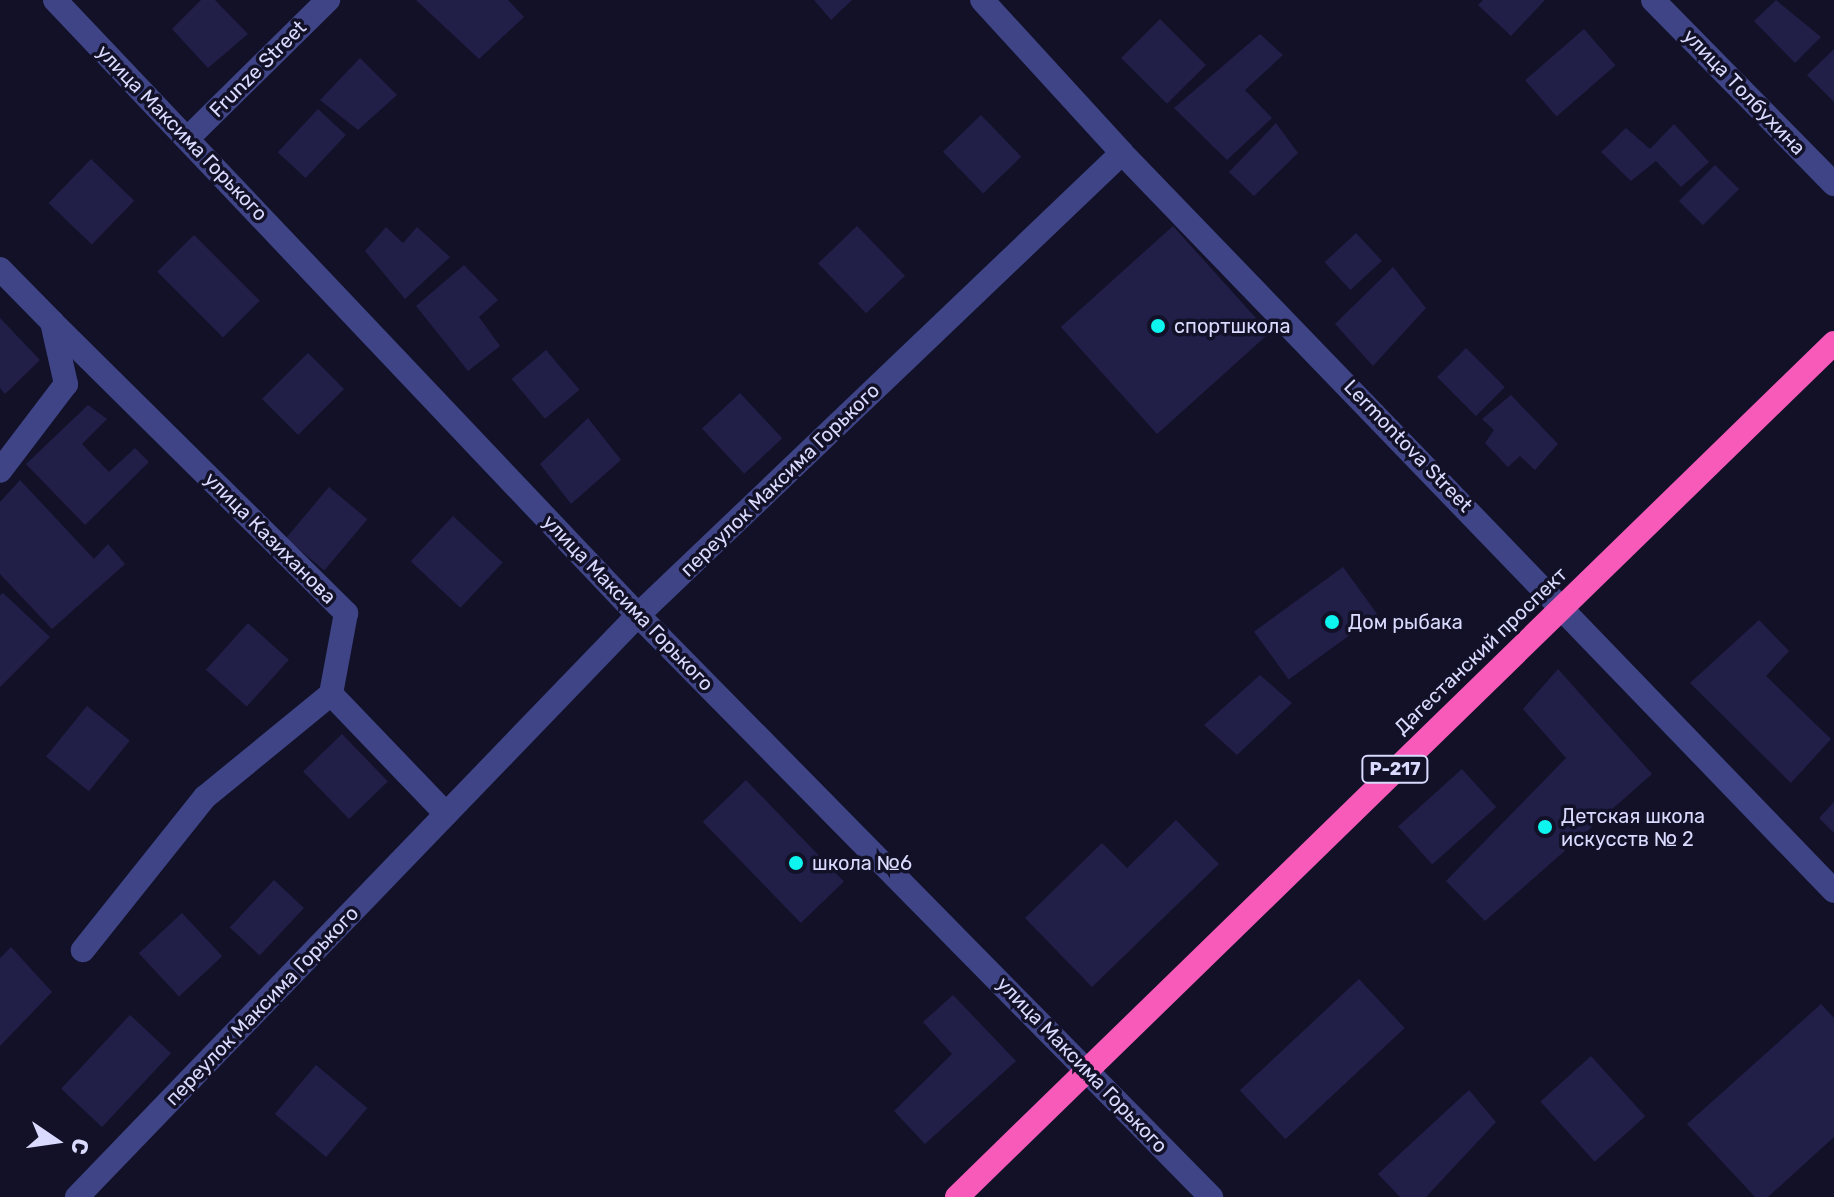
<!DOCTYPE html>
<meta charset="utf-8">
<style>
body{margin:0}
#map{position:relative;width:1834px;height:1197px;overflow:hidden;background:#121128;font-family:Rubik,sans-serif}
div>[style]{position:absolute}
.building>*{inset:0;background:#211e48;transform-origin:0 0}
.minor>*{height:24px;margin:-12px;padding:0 12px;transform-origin:12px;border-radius:12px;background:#3e4485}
.highway>*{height:24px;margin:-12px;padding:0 12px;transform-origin:12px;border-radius:12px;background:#f85aba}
.dots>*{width:22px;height:22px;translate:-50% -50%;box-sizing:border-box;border:4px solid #121128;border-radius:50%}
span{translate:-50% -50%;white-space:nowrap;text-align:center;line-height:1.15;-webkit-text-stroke:7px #121128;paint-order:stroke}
.shield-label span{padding:2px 6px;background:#121128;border:2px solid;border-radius:6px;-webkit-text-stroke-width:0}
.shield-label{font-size:18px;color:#d9dafd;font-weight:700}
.street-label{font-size:20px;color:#d9dafd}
.poi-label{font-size:20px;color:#d9dafd}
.left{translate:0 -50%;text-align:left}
.north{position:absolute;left:16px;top:1101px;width:80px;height:80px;-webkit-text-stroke:6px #121128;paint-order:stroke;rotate:103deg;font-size:22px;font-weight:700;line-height:32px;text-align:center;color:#d9dafd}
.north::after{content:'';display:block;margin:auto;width:28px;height:36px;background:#d9dafd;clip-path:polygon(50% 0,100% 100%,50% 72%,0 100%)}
</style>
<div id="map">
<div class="building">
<i style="clip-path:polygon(201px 0,215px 0,248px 34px,208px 68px,172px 29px)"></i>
<i style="clip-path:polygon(416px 0,508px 0,524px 17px,479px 59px)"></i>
<i style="clip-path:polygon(814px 0,852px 0,831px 20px)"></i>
<i style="clip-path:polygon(1483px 0,1545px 0,1511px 36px,1478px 5px)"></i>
<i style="clip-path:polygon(1776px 0,1821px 37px,1795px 63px,1754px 21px)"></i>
<i style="left:1160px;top:19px;width:65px;height:55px;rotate:45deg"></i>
<i style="left:1584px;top:29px;width:48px;height:78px;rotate:49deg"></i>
<i style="clip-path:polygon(1260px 34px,1283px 55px,1245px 90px,1272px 118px,1227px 160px,1174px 108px)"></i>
<i style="clip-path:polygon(1834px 49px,1834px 102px,1807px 75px)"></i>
<i style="clip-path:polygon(360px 58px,397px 95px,358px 130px,320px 100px)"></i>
<i style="left:318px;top:109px;width:38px;height:59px;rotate:43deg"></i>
<i style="left:981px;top:115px;width:58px;height:53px;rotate:46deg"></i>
<i style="clip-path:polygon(1276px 123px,1298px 153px,1254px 196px,1229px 172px)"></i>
<i style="clip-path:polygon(1674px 124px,1709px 162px,1681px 187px,1656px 161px,1631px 181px,1601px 152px,1626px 128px,1650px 149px)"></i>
<i style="left:91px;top:159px;width:60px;height:61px;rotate:44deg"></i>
<i style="left:1715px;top:165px;width:34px;height:51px;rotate:45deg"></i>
<i style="left:857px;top:226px;width:69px;height:54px;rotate:46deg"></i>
<i style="left:1173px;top:226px;width:144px;height:151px;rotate:48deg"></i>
<i style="clip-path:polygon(386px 227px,403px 243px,417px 227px,450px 257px,405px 299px,365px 251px)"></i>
<i style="left:1356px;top:233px;width:38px;height:43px;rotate:47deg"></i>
<i style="left:194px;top:235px;width:93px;height:52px;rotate:45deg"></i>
<i style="clip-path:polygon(464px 265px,498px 300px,479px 317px,500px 346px,468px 371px,416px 306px)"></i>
<i style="clip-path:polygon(1393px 267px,1426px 308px,1373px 366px,1335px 324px)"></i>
<i style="clip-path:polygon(0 318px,40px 360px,5px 394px,0 388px)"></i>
<i style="left:1466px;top:348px;width:55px;height:41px;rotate:45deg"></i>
<i style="left:546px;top:350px;width:52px;height:45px;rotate:50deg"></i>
<i style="left:308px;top:353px;width:51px;height:65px;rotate:45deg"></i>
<i style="left:740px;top:393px;width:62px;height:52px;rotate:47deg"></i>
<i style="clip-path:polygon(1511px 395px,1558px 444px,1535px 470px,1520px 456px,1508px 467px,1485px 443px,1494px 430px,1482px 419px)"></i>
<i style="clip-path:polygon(88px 405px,107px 419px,82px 444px,109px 472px,135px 448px,149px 462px,85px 525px,26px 464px)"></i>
<i style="clip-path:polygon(588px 418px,621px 460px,571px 504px,540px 464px)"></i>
<i style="clip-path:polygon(20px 480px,94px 559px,108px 544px,125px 564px,52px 629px,0 574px,0 502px)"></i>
<i style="left:329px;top:487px;width:50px;height:67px;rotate:40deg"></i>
<i style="left:453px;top:516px;width:68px;height:62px;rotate:43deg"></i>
<i style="left:1343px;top:567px;width:59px;height:110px;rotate:54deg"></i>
<i style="clip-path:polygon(3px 593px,50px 637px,0 687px,0 595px)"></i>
<i style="clip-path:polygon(1759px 620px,1789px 651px,1766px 676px,1831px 739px,1791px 783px,1690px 683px)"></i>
<i style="left:248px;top:623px;width:55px;height:63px;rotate:42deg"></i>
<i style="clip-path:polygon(1558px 669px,1652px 774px,1485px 921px,1446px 881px,1566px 758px,1523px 709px)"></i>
<i style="clip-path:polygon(1260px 675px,1292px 703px,1237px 755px,1204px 725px)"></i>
<i style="left:87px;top:706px;width:55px;height:65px;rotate:39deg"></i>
<i style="left:342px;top:734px;width:66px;height:54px;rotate:46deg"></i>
<i style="left:1462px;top:769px;width:51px;height:86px;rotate:48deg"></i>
<i style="left:746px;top:780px;width:141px;height:60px;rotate:46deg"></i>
<i style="clip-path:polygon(1834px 802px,1834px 833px,1819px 818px)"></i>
<i style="clip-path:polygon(1176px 820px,1219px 864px,1092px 987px,1025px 918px,1102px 843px,1127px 868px)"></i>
<i style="left:274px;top:880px;width:41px;height:65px;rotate:43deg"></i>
<i style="left:182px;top:913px;width:59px;height:59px;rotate:47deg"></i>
<i style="clip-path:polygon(11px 947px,52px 992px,0 1046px,0 958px)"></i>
<i style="left:1359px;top:979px;width:67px;height:163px;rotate:47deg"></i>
<i style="clip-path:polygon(953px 995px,1016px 1061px,925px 1144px,894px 1111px,952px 1054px,923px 1022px)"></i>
<i style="clip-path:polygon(1821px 1004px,1834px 1018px,1834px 1137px,1768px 1197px,1755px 1197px,1687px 1124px)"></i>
<i style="left:130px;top:1015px;width:56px;height:101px;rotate:43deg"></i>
<i style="left:1591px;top:1056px;width:81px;height:68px;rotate:48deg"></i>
<i style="left:316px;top:1065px;width:67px;height:64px;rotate:40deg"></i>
<i style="clip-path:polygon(1469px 1090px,1496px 1122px,1426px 1197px,1400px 1197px,1378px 1174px)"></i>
</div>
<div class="minor">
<i style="left:55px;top:0;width:847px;rotate:46.53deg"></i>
<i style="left:638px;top:615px;width:817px;rotate:45.45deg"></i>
<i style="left:982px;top:0;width:207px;rotate:47.5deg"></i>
<i style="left:1122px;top:153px;width:1025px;rotate:46.03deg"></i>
<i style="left:1653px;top:0;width:258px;rotate:45.5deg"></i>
<i style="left:188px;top:138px;width:197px;rotate:-44.6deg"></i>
<i style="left:0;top:269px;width:74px;rotate:45.5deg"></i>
<i style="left:52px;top:322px;width:64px;rotate:77.3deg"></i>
<i style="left:66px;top:384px;width:109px;rotate:127.2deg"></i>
<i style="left:52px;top:322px;width:414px;rotate:44.7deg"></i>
<i style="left:346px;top:613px;width:82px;rotate:100.5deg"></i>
<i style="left:331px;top:694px;width:163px;rotate:140.7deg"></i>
<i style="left:205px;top:797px;width:196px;rotate:128.6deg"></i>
<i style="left:331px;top:694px;width:166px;rotate:46.2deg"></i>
<i style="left:77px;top:1197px;width:808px;rotate:-46.05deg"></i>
<i style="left:638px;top:615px;width:669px;rotate:-43.67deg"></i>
</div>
<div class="highway">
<i style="left:957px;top:1197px;width:1224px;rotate:-44.24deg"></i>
</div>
<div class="dots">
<i style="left:1158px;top:326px;background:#0ef5ef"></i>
<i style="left:1332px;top:622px;background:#0ef5ef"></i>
<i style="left:1545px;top:827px;background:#0ef5ef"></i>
<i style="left:796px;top:863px;background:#0ef5ef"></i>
</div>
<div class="shield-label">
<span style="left:1395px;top:769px">Р-217</span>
</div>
<div class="street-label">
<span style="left:258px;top:69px;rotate:-45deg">Frunze Street</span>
<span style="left:1744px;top:92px;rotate:46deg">улица Толбухина</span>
<span style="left:182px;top:133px;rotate:46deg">улица Максима Горького</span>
<span style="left:1408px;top:446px;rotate:46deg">Lermontova Street</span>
<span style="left:780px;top:480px;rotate:-44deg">переулок Максима Горького</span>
<span style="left:270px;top:538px;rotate:45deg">улица Казиханова</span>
<span style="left:628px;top:603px;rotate:46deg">улица Максима Горького</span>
<span style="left:1481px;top:651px;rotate:-44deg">Дагестанский проспект</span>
<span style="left:262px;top:1006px;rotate:-46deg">переулок Максима Горького</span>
<span style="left:1082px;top:1065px;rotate:46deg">улица Максима Горького</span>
</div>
<div class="poi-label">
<span class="left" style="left:1174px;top:326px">спортшкола</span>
<span class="left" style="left:1348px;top:622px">Дом рыбака</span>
<span class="left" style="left:1561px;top:828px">Детская школа<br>искусств № 2</span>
<span class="left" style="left:812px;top:863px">школа №6</span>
</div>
<div class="north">С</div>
</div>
